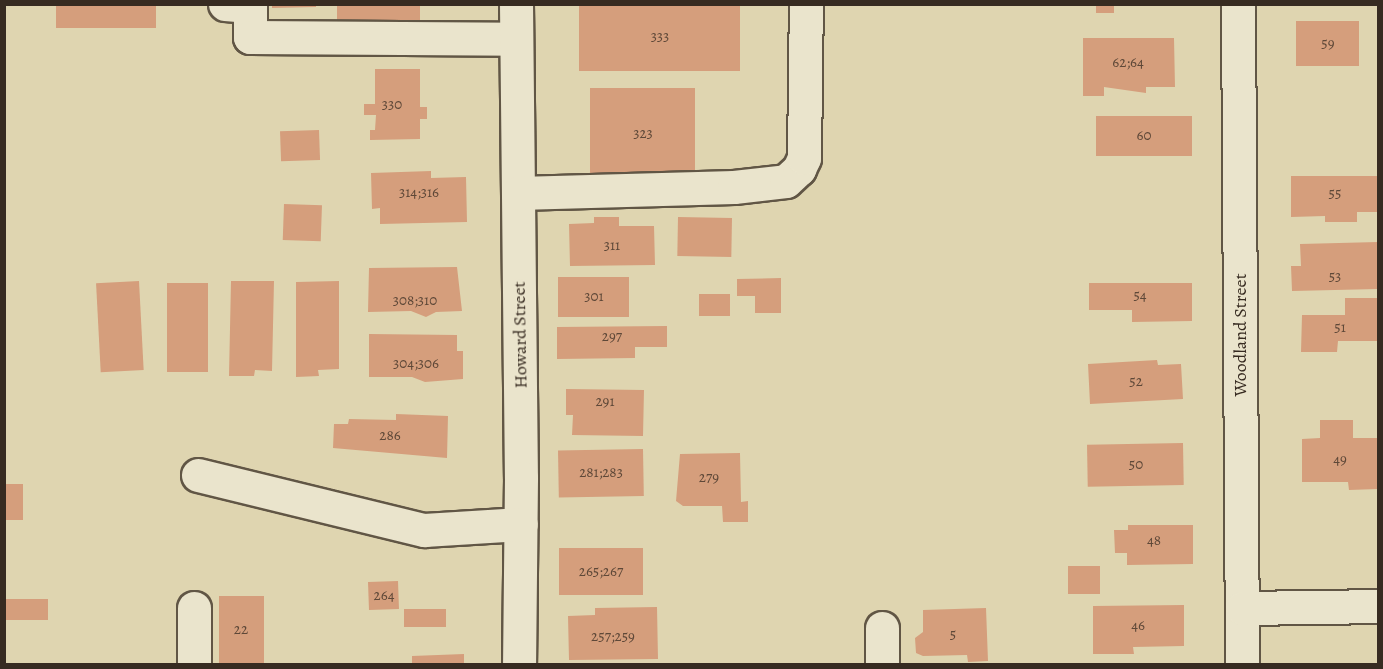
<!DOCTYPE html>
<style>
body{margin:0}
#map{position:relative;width:1383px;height:669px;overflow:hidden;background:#dfd5b0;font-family:Alegreya,serif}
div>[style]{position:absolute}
.building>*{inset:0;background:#d59e7c;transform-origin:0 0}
.roads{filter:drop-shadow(2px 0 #615645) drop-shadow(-2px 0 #615645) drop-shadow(0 2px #615645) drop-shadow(0 -2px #615645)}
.minor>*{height:33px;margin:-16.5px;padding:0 16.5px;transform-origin:16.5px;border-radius:16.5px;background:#eae4cc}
span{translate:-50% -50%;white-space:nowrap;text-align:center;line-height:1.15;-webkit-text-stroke:4.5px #eae4cc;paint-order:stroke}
.number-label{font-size:15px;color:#5e4838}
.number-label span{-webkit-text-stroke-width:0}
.street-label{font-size:18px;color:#372b21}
.frame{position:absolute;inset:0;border:6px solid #372b21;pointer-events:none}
</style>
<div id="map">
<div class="building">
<i style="left:56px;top:4px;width:100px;height:24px"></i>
<i style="clip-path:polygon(272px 4px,316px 4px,316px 7px,272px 8px)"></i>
<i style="left:337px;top:4px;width:83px;height:24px"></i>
<i style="left:579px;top:4px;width:161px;height:67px"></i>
<i style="left:1096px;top:4px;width:18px;height:9px"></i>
<i style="left:1296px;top:21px;width:63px;height:45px"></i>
<i style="clip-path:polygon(1083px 38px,1174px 38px,1175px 87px,1146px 87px,1146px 93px,1104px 87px,1104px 96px,1083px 96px)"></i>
<i style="clip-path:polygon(375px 69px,420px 69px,420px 107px,427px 107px,427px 119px,420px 119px,420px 139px,370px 140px,370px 130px,375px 130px,376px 115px,364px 115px,364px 104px,375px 104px)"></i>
<i style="left:590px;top:88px;width:105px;height:92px"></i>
<i style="left:1096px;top:116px;width:96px;height:40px"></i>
<i style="left:319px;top:130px;width:30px;height:39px;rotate:88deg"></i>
<i style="clip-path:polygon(431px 171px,431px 178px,466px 177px,467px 222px,380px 224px,380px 208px,372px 209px,371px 173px)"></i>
<i style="clip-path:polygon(1291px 176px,1378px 176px,1378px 212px,1357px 212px,1357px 222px,1325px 222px,1325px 216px,1291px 217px)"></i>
<i style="left:284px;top:204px;width:38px;height:36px;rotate:2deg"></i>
<i style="clip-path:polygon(594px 217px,619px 217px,619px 226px,654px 226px,655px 265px,570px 266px,569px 224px,594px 223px)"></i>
<i style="left:678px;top:217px;width:54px;height:39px;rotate:1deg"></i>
<i style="clip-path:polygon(1378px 242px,1378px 289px,1292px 291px,1291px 266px,1301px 266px,1300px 244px)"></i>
<i style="clip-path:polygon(457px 267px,462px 311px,436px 312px,426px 317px,411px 311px,368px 312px,369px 268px)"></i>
<i style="left:558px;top:277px;width:71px;height:40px"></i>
<i style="clip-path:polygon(781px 278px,781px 313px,755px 313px,755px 296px,737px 296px,737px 279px)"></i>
<i style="left:139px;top:281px;width:89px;height:43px;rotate:87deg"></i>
<i style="clip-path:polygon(231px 281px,274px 281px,272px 371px,255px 370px,254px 376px,229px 376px)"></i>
<i style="clip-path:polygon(339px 281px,339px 369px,318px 370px,319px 376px,296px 377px,296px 282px)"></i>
<i style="left:167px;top:283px;width:41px;height:89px"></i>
<i style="clip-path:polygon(1089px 283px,1192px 283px,1192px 321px,1132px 322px,1132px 310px,1089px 310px)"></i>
<i style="left:699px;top:294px;width:31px;height:22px"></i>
<i style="clip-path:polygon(1345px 298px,1378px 298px,1378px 341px,1338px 341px,1337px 352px,1301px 352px,1302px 315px,1345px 315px)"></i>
<i style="clip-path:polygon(667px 326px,667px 347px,635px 347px,635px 358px,557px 359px,557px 327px)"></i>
<i style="clip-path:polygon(369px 334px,457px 335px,457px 351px,463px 351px,463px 379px,425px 382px,412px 377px,369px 377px)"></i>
<i style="clip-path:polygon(1157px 360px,1158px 365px,1181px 364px,1183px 399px,1090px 404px,1088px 364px)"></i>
<i style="clip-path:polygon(566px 389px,644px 390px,643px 436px,572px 435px,573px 415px,566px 415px)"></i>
<i style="clip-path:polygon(396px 414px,448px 416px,447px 458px,333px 448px,334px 424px,348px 424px,349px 419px,396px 420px)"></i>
<i style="clip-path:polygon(1320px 420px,1353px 420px,1353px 438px,1378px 438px,1378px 489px,1349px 490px,1348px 482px,1302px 482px,1302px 439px,1320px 438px)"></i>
<i style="left:1183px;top:443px;width:42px;height:96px;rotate:89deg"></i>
<i style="left:643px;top:449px;width:47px;height:85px;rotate:89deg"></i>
<i style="clip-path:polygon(740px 453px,741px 502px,748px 501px,748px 522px,723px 522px,722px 506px,683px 506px,676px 501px,680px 454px)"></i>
<i style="left:4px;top:484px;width:19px;height:36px"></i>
<i style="clip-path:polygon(1128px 525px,1193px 525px,1193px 564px,1127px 565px,1127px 553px,1115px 553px,1114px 530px,1128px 530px)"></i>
<i style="left:643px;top:548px;width:47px;height:84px;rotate:90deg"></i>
<i style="left:1068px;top:566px;width:32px;height:28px"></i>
<i style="left:398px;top:581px;width:28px;height:30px;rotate:88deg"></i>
<i style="left:219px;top:596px;width:45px;height:68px"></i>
<i style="left:48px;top:599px;width:21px;height:44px;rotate:90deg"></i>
<i style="clip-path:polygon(1184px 605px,1184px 646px,1133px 647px,1134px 654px,1093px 654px,1093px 606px)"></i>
<i style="clip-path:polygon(657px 607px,658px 659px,569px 660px,568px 616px,595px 615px,595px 608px)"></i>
<i style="clip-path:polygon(986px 608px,988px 661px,968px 662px,967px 655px,923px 656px,916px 653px,915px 638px,923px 632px,923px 610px)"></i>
<i style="left:446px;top:609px;width:18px;height:42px;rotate:90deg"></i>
<i style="clip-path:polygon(464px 654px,464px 664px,412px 664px,412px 656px)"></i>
</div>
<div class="roads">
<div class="minor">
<i style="left:225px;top:4px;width:25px;rotate:5deg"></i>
<i style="left:250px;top:6px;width:31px;rotate:90deg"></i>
<i style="left:250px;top:37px;width:266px;rotate:0.4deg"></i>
<i style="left:516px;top:4px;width:474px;rotate:89.4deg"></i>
<i style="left:521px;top:478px;width:186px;rotate:90.6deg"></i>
<i style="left:1238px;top:4px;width:660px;rotate:89.65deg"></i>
<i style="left:518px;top:193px;width:216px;rotate:-1.6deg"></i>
<i style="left:734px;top:187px;width:52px;rotate:-6.6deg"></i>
<i style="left:786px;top:181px;width:18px;rotate:-43deg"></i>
<i style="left:799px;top:169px;width:12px;rotate:-66deg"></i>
<i style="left:804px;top:158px;width:154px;rotate:-89.3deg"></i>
<i style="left:198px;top:475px;width:233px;rotate:13.7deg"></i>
<i style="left:424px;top:530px;width:97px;rotate:-3.5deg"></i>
<i style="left:194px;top:608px;width:56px;rotate:90deg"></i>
<i style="left:1242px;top:608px;width:136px;rotate:-0.8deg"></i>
<i style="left:882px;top:628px;width:36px;rotate:90deg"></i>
</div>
</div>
<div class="number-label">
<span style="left:660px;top:37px">333</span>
<span style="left:1328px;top:44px">59</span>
<span style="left:1128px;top:63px">62;64</span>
<span style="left:392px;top:105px">330</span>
<span style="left:643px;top:134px">323</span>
<span style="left:1144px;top:136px">60</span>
<span style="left:419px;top:193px">314;316</span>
<span style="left:1335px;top:194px">55</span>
<span style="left:612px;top:246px">311</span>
<span style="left:1335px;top:277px">53</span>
<span style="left:1140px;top:296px">54</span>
<span style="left:594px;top:297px">301</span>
<span style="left:415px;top:301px">308;310</span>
<span style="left:1340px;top:328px">51</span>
<span style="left:612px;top:337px">297</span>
<span style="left:416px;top:364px">304;306</span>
<span style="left:1136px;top:382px">52</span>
<span style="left:605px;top:402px">291</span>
<span style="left:390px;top:436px">286</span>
<span style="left:1340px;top:460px">49</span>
<span style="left:1136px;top:465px">50</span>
<span style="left:601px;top:473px">281;283</span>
<span style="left:709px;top:478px">279</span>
<span style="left:1154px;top:541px">48</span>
<span style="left:601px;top:572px">265;267</span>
<span style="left:384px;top:596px">264</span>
<span style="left:1138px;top:626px">46</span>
<span style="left:241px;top:630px">22</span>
<span style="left:953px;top:635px">5</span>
<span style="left:613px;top:637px">257;259</span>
</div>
<div class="street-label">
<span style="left:520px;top:335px;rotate:-91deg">Howard Street</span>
<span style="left:1240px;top:335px;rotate:-90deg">Woodland Street</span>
</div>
<div class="frame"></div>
</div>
